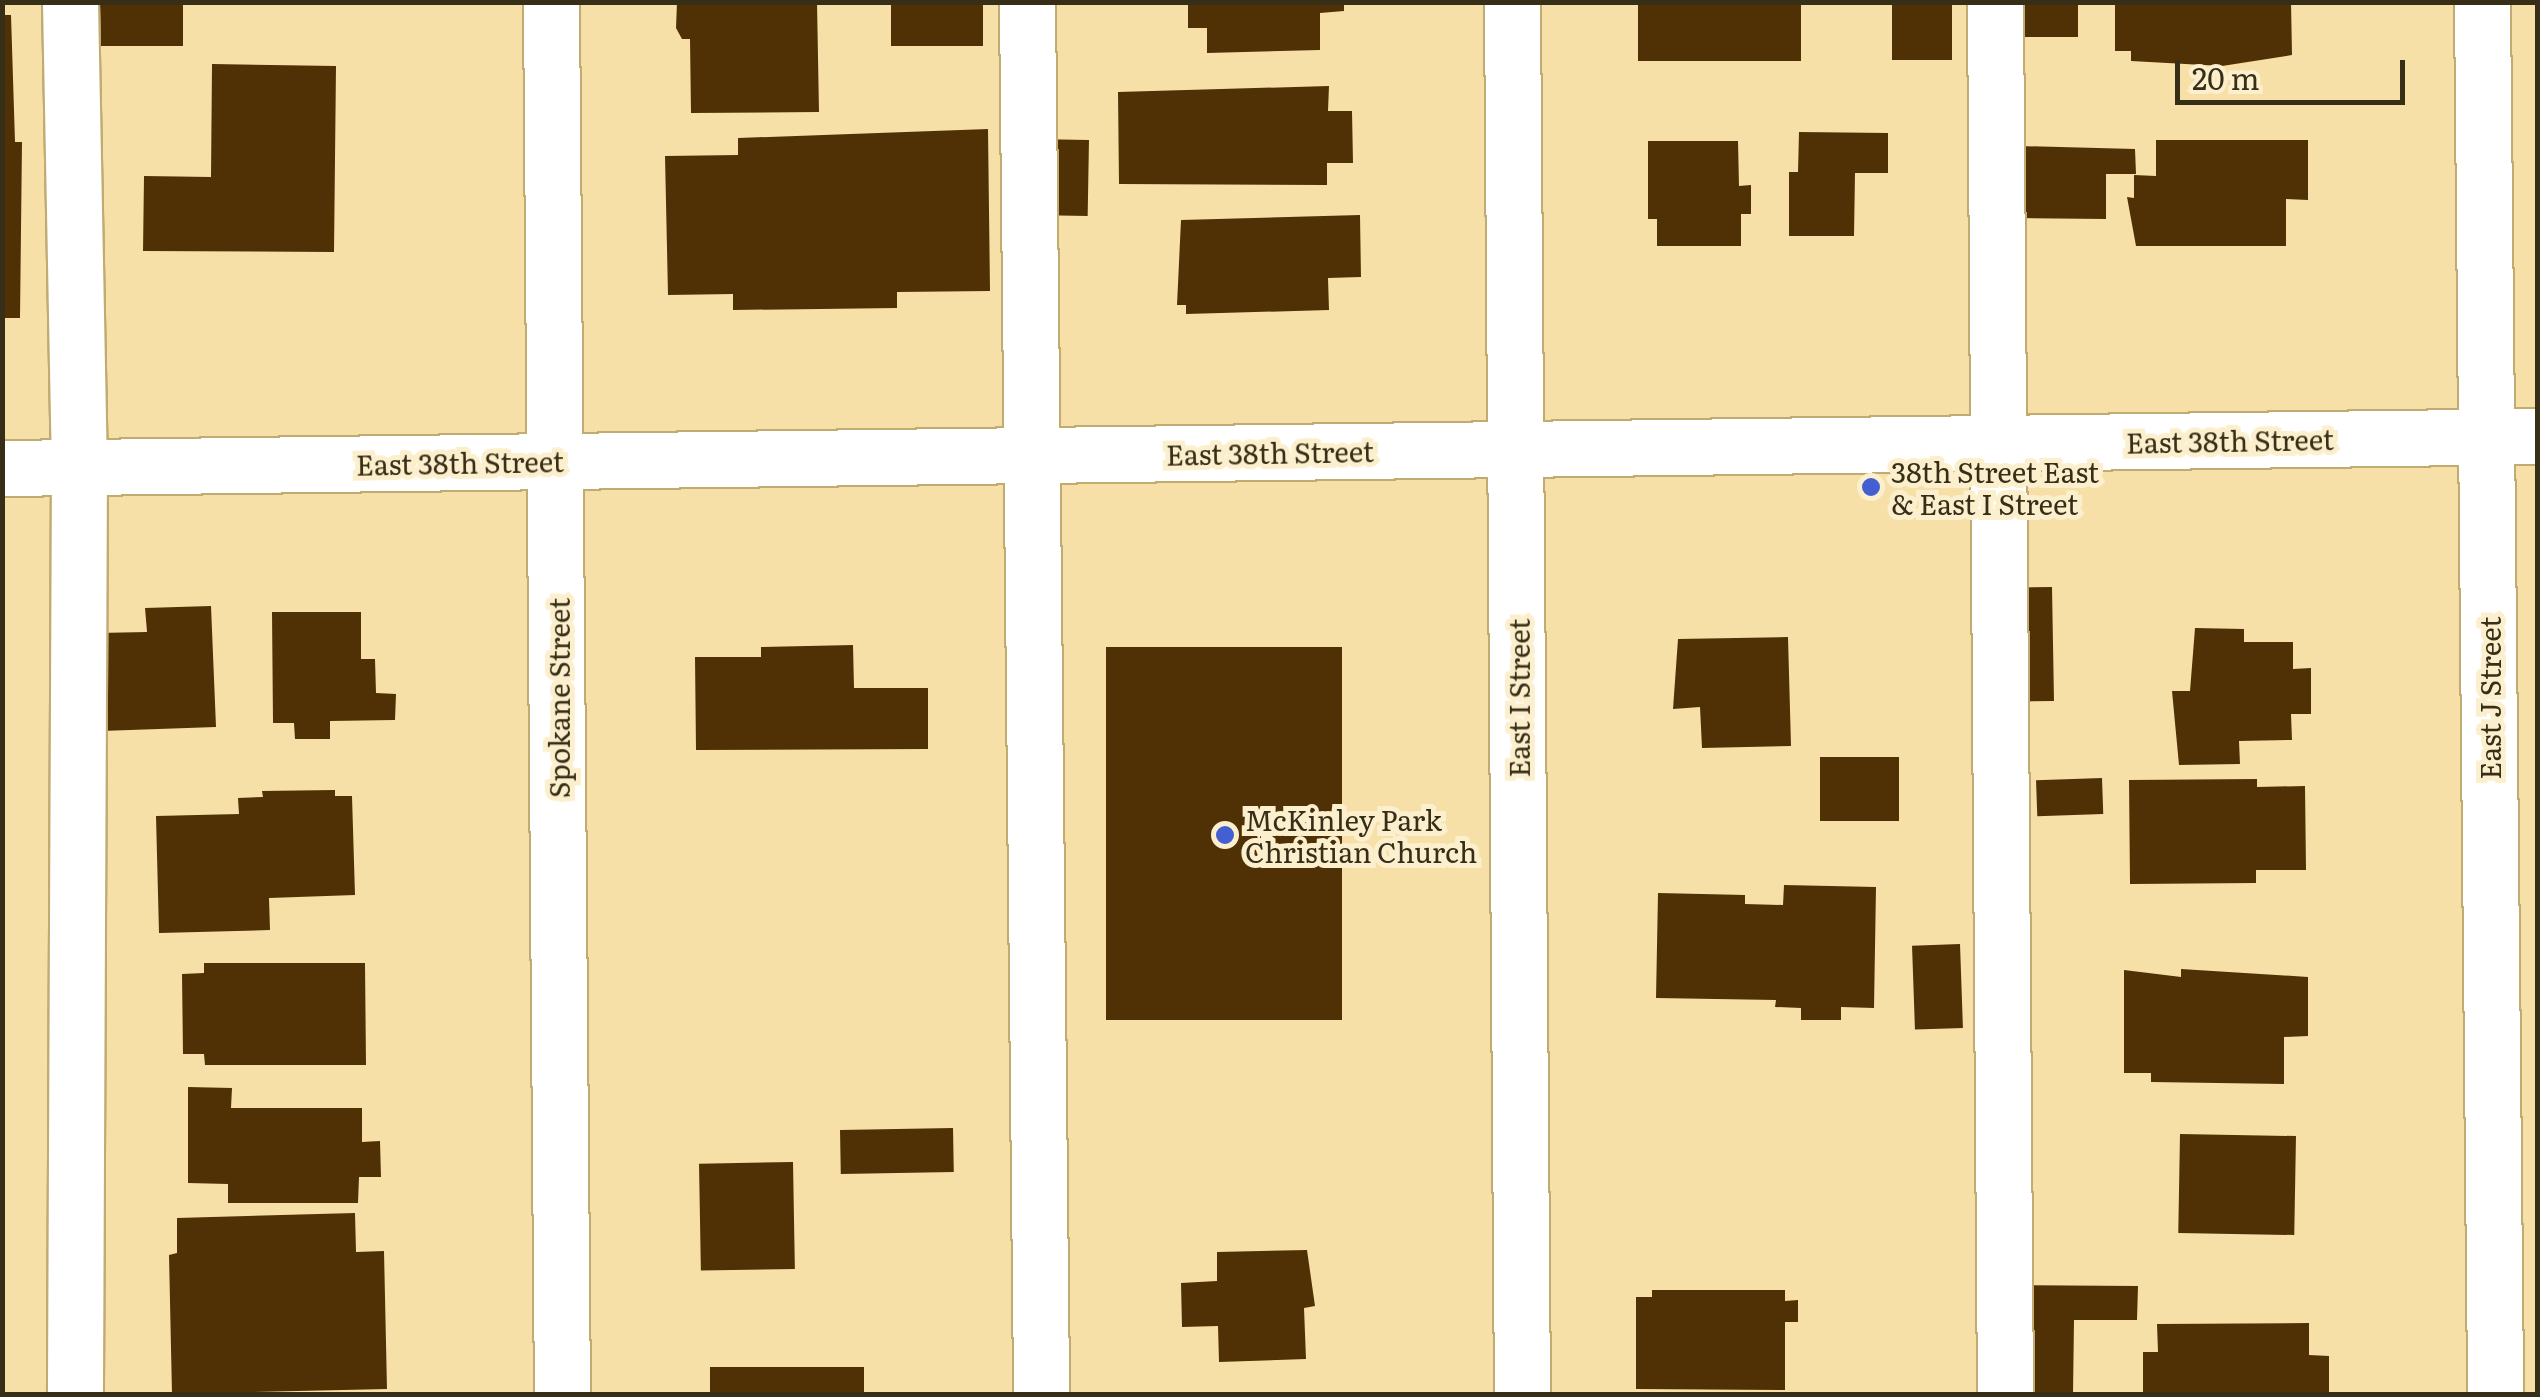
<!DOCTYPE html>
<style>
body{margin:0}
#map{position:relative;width:2540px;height:1397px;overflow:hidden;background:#f7e0a7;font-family:Literata,serif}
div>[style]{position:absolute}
.building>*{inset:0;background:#4f3105;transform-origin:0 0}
.roads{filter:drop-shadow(2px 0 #c0ab73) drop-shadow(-2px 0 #c0ab73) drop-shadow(0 2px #c0ab73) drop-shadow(0 -2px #c0ab73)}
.minor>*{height:55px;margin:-27.5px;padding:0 27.5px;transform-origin:27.5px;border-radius:27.5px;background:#fff}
.major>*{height:55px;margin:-27.5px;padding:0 27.5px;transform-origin:27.5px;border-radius:27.5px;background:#fff}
.dots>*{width:28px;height:28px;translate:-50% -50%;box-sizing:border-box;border:5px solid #fcefcd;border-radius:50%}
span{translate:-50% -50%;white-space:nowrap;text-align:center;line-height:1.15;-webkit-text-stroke:10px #fcefcd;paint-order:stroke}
.street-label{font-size:28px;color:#372e17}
.poi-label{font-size:28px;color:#372e17}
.left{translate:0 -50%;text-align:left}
.frame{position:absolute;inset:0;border:5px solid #372e17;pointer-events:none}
.scale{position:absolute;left:2175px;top:60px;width:230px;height:45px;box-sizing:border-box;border:5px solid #372e17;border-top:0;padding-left:12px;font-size:30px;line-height:35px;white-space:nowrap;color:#372e17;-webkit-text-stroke:8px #fcefcd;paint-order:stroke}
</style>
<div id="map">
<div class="building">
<i style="left:94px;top:2px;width:89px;height:44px"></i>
<i style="clip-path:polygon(677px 2px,817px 2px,819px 112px,691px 113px,690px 39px,682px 39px,676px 28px)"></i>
<i style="left:891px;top:2px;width:92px;height:44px"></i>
<i style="clip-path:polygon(1188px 2px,1344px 2px,1344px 11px,1320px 13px,1320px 50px,1207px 53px,1207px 28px,1188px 28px)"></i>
<i style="left:1638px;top:2px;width:163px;height:59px"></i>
<i style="left:1892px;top:2px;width:60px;height:58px"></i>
<i style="left:2005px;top:2px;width:73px;height:35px"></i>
<i style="clip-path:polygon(2115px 2px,2291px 2px,2292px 55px,2222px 66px,2131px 61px,2131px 51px,2115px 51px)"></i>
<i style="clip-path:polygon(2px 15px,11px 15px,15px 142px,22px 142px,20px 318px,2px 318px)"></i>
<i style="clip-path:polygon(212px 64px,336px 66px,334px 252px,143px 251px,144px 176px,211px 177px)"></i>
<i style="clip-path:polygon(1329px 86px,1328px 111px,1352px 111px,1353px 163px,1327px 163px,1327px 185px,1119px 184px,1118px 92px)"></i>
<i style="clip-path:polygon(988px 129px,990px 291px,897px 292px,897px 308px,733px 310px,733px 294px,668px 295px,665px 156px,738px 155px,738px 138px)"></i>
<i style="clip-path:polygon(1799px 132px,1888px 133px,1888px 173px,1855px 173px,1854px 236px,1789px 236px,1789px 172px,1798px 172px)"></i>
<i style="left:1033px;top:139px;width:56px;height:76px;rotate:1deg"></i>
<i style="clip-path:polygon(2156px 140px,2308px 140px,2308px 200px,2286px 199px,2286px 246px,2136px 246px,2127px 197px,2134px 198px,2134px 175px,2156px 176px)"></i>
<i style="clip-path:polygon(1648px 141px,1738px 141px,1739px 186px,1751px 185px,1751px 214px,1741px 214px,1741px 246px,1657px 246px,1657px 219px,1648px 219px)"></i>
<i style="clip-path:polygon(2019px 146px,2135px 149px,2136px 174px,2106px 174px,2106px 219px,2018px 218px)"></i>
<i style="clip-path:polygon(1360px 215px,1361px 277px,1328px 278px,1329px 310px,1186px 314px,1186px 305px,1177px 305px,1181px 220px)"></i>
<i style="left:2052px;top:587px;width:114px;height:47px;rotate:89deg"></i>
<i style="clip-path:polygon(211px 606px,216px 727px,101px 731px,98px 633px,147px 632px,145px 608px)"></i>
<i style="clip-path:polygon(272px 612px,361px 612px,361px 659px,375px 659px,376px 693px,396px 694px,395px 720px,330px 721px,330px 739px,295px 739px,294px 723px,273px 723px)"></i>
<i style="clip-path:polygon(2195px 628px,2244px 629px,2244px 642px,2293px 642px,2293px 669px,2311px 668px,2311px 714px,2291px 714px,2292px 740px,2239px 741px,2240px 764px,2179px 765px,2172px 691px,2190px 691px)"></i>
<i style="clip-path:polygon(1788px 637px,1791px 746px,1702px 748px,1700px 707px,1673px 709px,1678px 639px)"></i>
<i style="clip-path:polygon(853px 645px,854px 688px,928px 688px,928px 749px,696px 750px,695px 657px,761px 657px,761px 647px)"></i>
<i style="left:1342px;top:647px;width:373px;height:236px;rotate:90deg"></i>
<i style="left:1820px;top:757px;width:79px;height:64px"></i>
<i style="left:2102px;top:778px;width:36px;height:66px;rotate:88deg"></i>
<i style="clip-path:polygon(2257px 779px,2257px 787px,2305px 786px,2306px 870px,2256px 870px,2256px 883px,2130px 884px,2129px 780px)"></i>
<i style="clip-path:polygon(335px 790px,335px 796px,352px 796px,355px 895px,269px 898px,270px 930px,159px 933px,156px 816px,239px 814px,238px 798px,263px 797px,262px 791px)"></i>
<i style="clip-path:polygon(1784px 885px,1876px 887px,1874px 1008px,1841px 1007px,1841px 1020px,1801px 1020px,1801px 1008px,1775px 1007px,1776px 1000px,1656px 998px,1658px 893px,1745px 895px,1745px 904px,1783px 905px)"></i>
<i style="left:1960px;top:944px;width:84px;height:48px;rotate:88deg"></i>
<i style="clip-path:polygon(204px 963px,365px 963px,366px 1065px,205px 1065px,204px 1054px,183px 1054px,182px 974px,204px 973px)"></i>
<i style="clip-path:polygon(2181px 969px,2308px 977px,2308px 1036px,2284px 1037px,2284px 1084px,2151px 1082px,2151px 1073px,2124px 1073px,2124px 970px,2181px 977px)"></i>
<i style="clip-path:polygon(188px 1087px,232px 1088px,231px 1108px,362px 1108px,362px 1142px,380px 1141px,381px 1177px,359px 1177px,358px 1203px,228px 1203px,228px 1184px,188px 1183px)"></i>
<i style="left:953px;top:1128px;width:44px;height:113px;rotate:89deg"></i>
<i style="left:2180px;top:1134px;width:116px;height:99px;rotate:1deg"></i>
<i style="left:793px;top:1162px;width:107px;height:94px;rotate:89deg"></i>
<i style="clip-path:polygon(355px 1213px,356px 1252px,384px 1251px,387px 1389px,172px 1394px,169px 1255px,177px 1253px,177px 1218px)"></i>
<i style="clip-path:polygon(1307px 1250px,1315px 1306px,1304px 1308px,1306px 1359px,1219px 1362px,1218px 1326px,1182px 1327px,1181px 1283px,1217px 1281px,1217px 1252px)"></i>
<i style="clip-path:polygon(2016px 1285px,2138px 1286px,2137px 1320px,2074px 1320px,2073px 1394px,2015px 1394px)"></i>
<i style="clip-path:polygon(1652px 1290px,1785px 1290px,1785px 1301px,1798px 1300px,1798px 1322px,1785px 1322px,1785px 1390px,1636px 1389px,1636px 1297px,1652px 1297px)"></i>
<i style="clip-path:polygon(2309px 1323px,2309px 1355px,2329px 1356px,2329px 1394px,2143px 1394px,2143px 1352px,2158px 1352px,2157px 1324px)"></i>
<i style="left:864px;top:1367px;width:27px;height:154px;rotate:90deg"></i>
</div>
<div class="roads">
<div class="minor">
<i style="left:70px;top:2px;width:465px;rotate:88.9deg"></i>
<i style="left:79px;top:467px;width:927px;rotate:90.25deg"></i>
<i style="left:551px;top:2px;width:1392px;rotate:89.55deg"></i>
<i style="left:1027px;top:2px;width:1392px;rotate:89.42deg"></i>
<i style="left:1512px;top:2px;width:1392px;rotate:89.59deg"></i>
<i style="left:1995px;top:2px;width:1392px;rotate:89.59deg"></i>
<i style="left:2482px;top:2px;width:1392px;rotate:89.46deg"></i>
</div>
<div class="major">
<i style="left:2px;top:468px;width:2536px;rotate:-0.72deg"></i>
</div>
</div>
<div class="dots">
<i style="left:1871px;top:487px;background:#435fd2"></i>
<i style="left:1225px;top:835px;background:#435fd2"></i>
</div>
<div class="street-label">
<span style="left:2230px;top:440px;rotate:-1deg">East 38th Street</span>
<span style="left:1270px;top:452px;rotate:-1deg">East 38th Street</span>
<span style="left:460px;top:462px;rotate:-1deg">East 38th Street</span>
<span style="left:558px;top:698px;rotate:-90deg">Spokane Street</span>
<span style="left:1518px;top:698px;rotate:-90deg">East I Street</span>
<span style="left:2489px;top:698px;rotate:-90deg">East J Street</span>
</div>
<div class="poi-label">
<span class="left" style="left:1891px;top:487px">38th Street East<br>&amp; East I Street</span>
<span class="left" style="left:1245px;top:835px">McKinley Park<br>Christian Church</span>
</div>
<div class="frame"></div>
<div class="scale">20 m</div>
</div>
